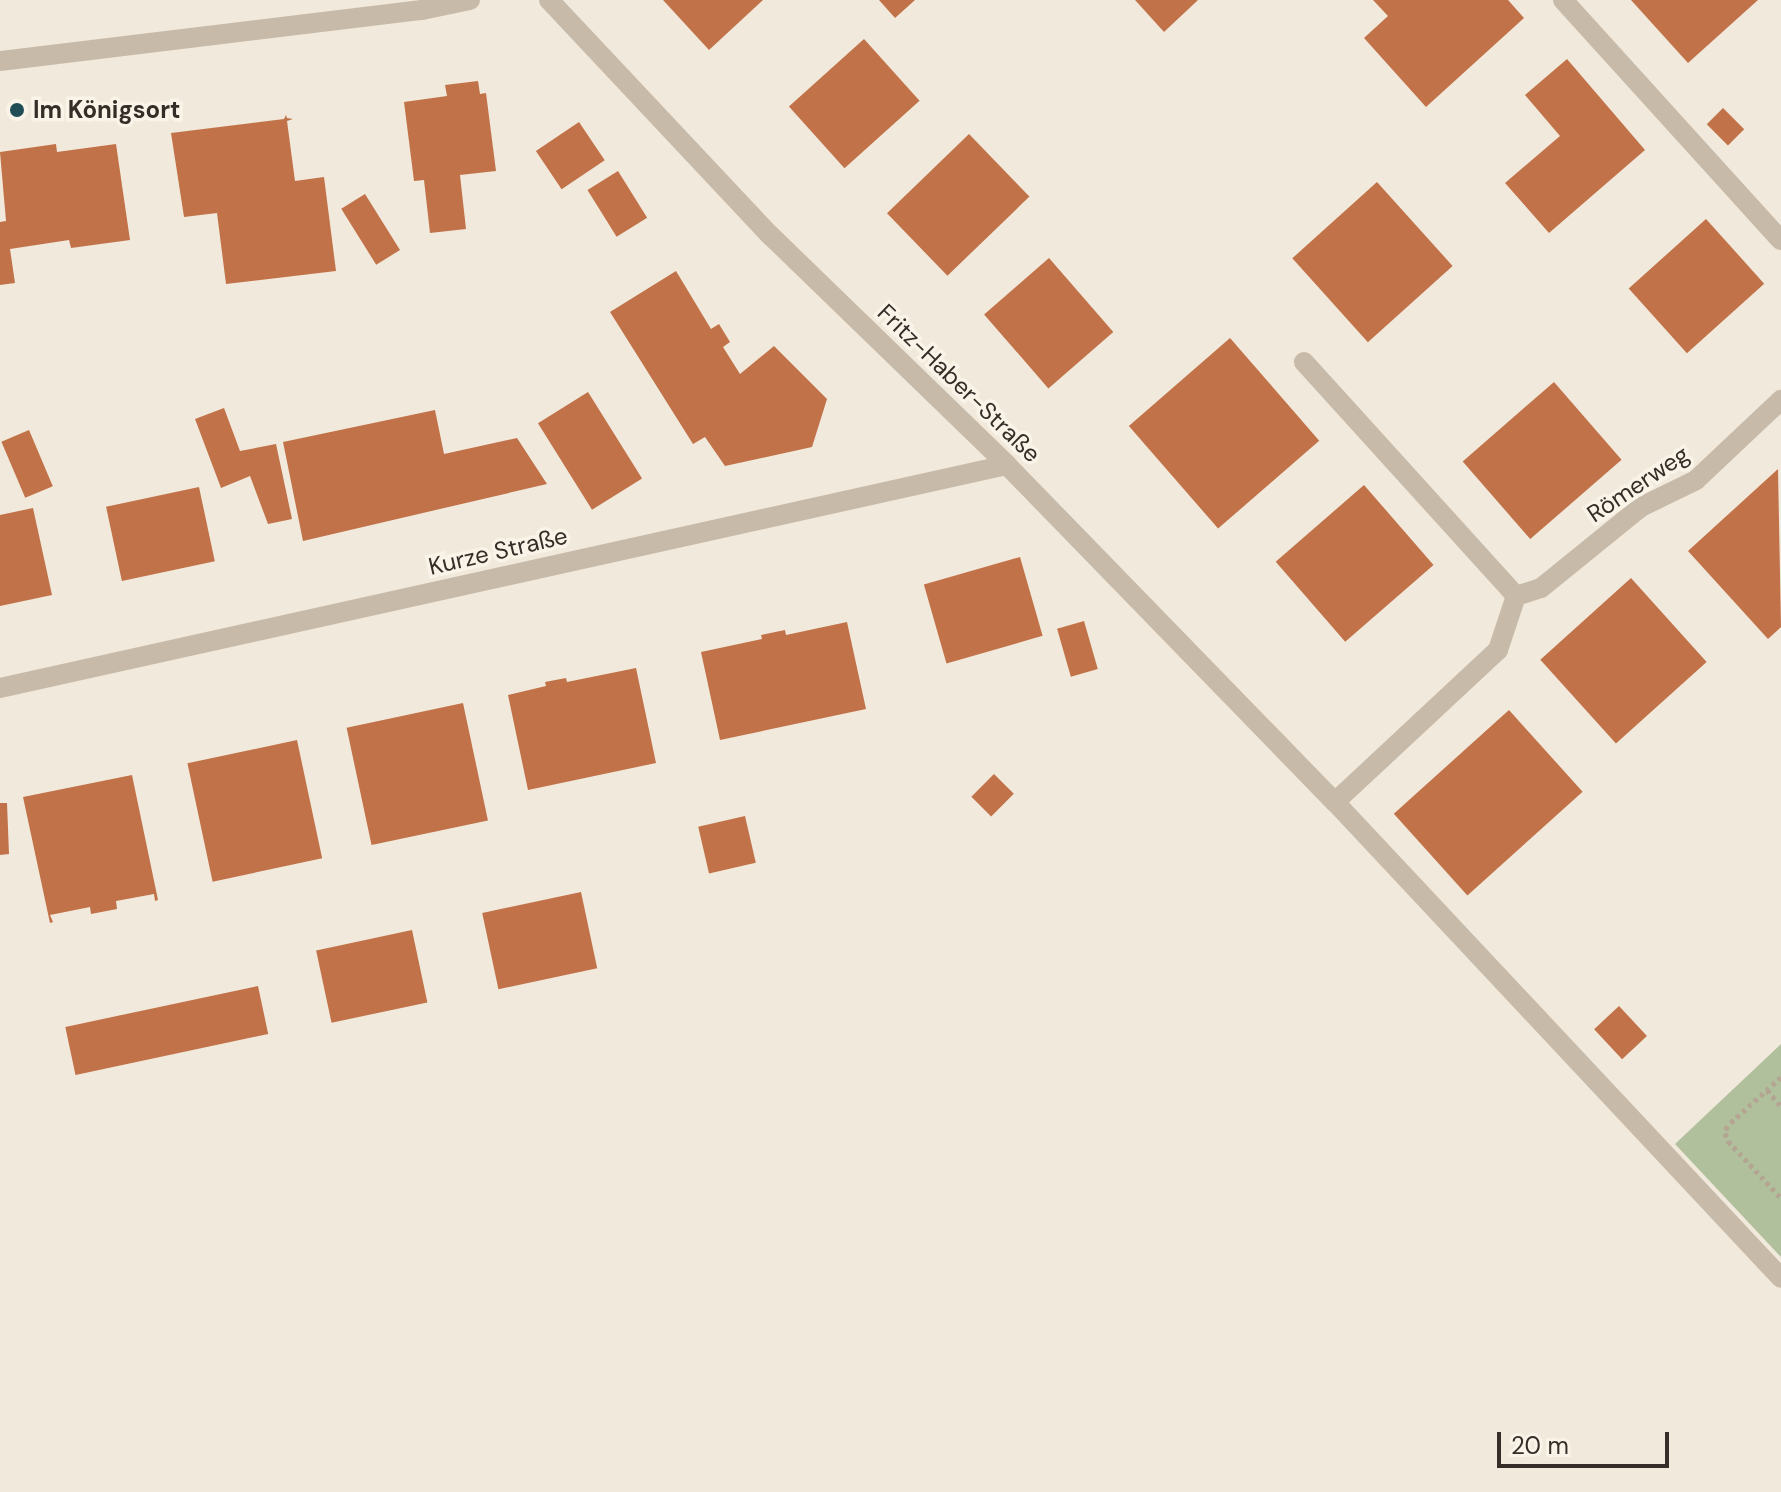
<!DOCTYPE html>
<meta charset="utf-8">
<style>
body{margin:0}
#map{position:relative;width:1781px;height:1492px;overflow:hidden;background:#f1e9db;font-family:"DM Sans",sans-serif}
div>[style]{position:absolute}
.green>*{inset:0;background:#b0bf9c}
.building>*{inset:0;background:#c17249;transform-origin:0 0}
.path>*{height:5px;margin-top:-2.5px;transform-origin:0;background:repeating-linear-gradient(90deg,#b4a492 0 4px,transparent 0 8px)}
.service>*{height:20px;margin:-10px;padding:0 10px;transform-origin:10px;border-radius:10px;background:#c8baa8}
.minor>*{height:20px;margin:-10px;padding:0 10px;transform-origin:10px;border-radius:10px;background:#c8baa8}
.dots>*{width:22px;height:22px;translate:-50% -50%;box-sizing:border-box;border:4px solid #f9f3e8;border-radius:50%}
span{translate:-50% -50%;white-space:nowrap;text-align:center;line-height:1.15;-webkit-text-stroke:7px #f9f3e8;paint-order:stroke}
.poi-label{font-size:24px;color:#352e28;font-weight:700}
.left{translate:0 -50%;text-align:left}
.street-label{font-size:24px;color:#352e28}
.scale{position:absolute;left:1497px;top:1432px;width:172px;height:36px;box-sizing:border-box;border:4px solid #352e28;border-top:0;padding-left:10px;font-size:24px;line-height:28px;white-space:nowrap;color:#352e28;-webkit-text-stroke:6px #f9f3e8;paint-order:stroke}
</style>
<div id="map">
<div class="green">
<i style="clip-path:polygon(1781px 1044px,1781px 1257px,1675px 1144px)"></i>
</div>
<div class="building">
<i style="clip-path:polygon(663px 0,763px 0,709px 50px)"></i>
<i style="clip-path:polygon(879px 0,915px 0,895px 18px)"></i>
<i style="clip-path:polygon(1135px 0,1198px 0,1164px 32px)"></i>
<i style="clip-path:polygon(1373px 0,1508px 0,1524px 18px,1426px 107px,1364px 38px,1388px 16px)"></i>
<i style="clip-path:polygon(1631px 0,1758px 0,1688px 63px)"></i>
<i style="left:864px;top:39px;width:83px;height:101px;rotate:48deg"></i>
<i style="clip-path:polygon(1567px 59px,1645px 150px,1549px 233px,1505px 183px,1560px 136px,1525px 95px)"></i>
<i style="clip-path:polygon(478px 81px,480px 94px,486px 93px,496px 171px,460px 175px,466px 229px,430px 233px,424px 180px,414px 181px,404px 102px,447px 96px,445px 85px)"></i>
<i style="left:1723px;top:108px;width:30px;height:23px;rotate:45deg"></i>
<i style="clip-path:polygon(286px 115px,287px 118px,293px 119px,287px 121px,295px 181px,324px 177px,336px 271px,226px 284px,217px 213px,184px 217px,171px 133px,284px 119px)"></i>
<i style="left:579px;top:122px;width:46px;height:52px;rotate:56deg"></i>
<i style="left:969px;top:134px;width:87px;height:114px;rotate:46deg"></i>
<i style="clip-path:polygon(56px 144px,57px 152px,116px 144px,130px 240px,71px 248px,69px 240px,10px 249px,15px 283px,0 285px,0 222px,6px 221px,0 152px)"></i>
<i style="left:618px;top:171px;width:55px;height:36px;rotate:58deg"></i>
<i style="left:1377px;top:182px;width:113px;height:114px;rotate:48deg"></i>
<i style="left:365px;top:194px;width:66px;height:28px;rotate:58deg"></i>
<i style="left:1706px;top:219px;width:87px;height:104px;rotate:48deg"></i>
<i style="left:1049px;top:258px;width:98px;height:86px;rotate:49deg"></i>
<i style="clip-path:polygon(676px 271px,711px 329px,719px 324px,730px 342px,723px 347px,740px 374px,774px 346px,827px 399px,812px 447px,725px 466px,705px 437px,693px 444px,610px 312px)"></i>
<i style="left:1230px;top:338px;width:136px;height:134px;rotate:49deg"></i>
<i style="left:1554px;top:382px;width:103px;height:121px;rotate:49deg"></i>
<i style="left:588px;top:392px;width:102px;height:59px;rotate:58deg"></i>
<i style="clip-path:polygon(224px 408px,240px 451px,276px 444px,292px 519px,268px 524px,250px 476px,221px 488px,195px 419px)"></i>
<i style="clip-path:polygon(435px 410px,444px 454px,517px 438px,547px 484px,303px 541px,283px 442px)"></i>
<i style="left:29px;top:430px;width:61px;height:30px;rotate:67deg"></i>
<i style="clip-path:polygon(1778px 469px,1781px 627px,1768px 639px,1688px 551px)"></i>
<i style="left:1364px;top:485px;width:106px;height:117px;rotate:49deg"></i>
<i style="left:199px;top:487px;width:76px;height:95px;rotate:78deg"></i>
<i style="clip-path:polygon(33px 508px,52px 595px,0 606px,0 515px)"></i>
<i style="left:1020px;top:557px;width:82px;height:100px;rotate:74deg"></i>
<i style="left:1631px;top:578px;width:113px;height:122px;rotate:48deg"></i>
<i style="left:1084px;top:621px;width:50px;height:28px;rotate:74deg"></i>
<i style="clip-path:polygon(847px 622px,866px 709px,720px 740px,701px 652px,762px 639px,761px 635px,785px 630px,786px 635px)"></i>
<i style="clip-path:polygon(636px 668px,656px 763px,528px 790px,508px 695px,546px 686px,545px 682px,566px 678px,567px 682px)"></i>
<i style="left:463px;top:703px;width:120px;height:119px;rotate:78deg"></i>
<i style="left:1509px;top:710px;width:110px;height:155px;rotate:48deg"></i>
<i style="left:297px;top:740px;width:121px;height:112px;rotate:78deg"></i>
<i style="left:994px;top:774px;width:28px;height:32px;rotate:45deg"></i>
<i style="clip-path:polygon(132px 775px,158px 900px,155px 901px,154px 894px,116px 901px,117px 909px,91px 914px,90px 907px,50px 915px,53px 922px,50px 923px,23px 797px)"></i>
<i style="clip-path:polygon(0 803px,7px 803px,9px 854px,0 855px)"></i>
<i style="left:745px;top:816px;width:48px;height:48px;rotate:77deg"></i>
<i style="left:581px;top:892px;width:78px;height:101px;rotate:78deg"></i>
<i style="left:412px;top:930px;width:74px;height:98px;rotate:78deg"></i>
<i style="left:258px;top:986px;width:49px;height:197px;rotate:78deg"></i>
<i style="left:1619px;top:1006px;width:41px;height:34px;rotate:47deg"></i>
</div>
<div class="path">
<i style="left:1781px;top:1077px;width:73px;rotate:137.8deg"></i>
<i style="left:1727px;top:1126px;width:7px;rotate:106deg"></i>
<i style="left:1725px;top:1133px;width:9px;rotate:69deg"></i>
<i style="left:1728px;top:1141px;width:78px;rotate:47.1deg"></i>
<i style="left:1767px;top:1090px;width:21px;rotate:49deg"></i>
</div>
<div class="service">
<i style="left:1335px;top:802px;width:652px;rotate:46.86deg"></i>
</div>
<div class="minor">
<i style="left:549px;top:0;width:323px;rotate:46.8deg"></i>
<i style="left:770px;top:235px;width:330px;rotate:44.1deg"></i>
<i style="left:1007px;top:465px;width:470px;rotate:45.8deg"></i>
<i style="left:1335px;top:802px;width:223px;rotate:-43deg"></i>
<i style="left:1498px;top:650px;width:57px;rotate:-71.6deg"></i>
<i style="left:1516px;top:596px;width:26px;rotate:-18deg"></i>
<i style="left:1541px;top:588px;width:129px;rotate:-39deg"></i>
<i style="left:1641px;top:507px;width:61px;rotate:-26.1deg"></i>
<i style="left:1696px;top:480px;width:117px;rotate:-43.3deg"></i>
<i style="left:1563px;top:0;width:324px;rotate:47.8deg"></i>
<i style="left:0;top:61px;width:425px;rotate:-6.9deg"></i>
<i style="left:422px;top:10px;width:49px;rotate:-11.8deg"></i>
<i style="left:1304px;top:362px;width:316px;rotate:47.8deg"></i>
<i style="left:0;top:688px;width:1031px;rotate:-12.49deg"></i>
</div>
<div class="dots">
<i style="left:17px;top:110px;background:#1f4c55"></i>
</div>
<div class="poi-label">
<span class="left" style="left:33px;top:110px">Im Königsort</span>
</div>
<div class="street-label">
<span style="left:959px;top:383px;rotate:44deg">Fritz-Haber-Straße</span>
<span style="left:1638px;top:484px;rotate:-34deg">Römerweg</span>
<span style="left:498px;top:551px;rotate:-13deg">Kurze Straße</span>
</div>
<div class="scale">20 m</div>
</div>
